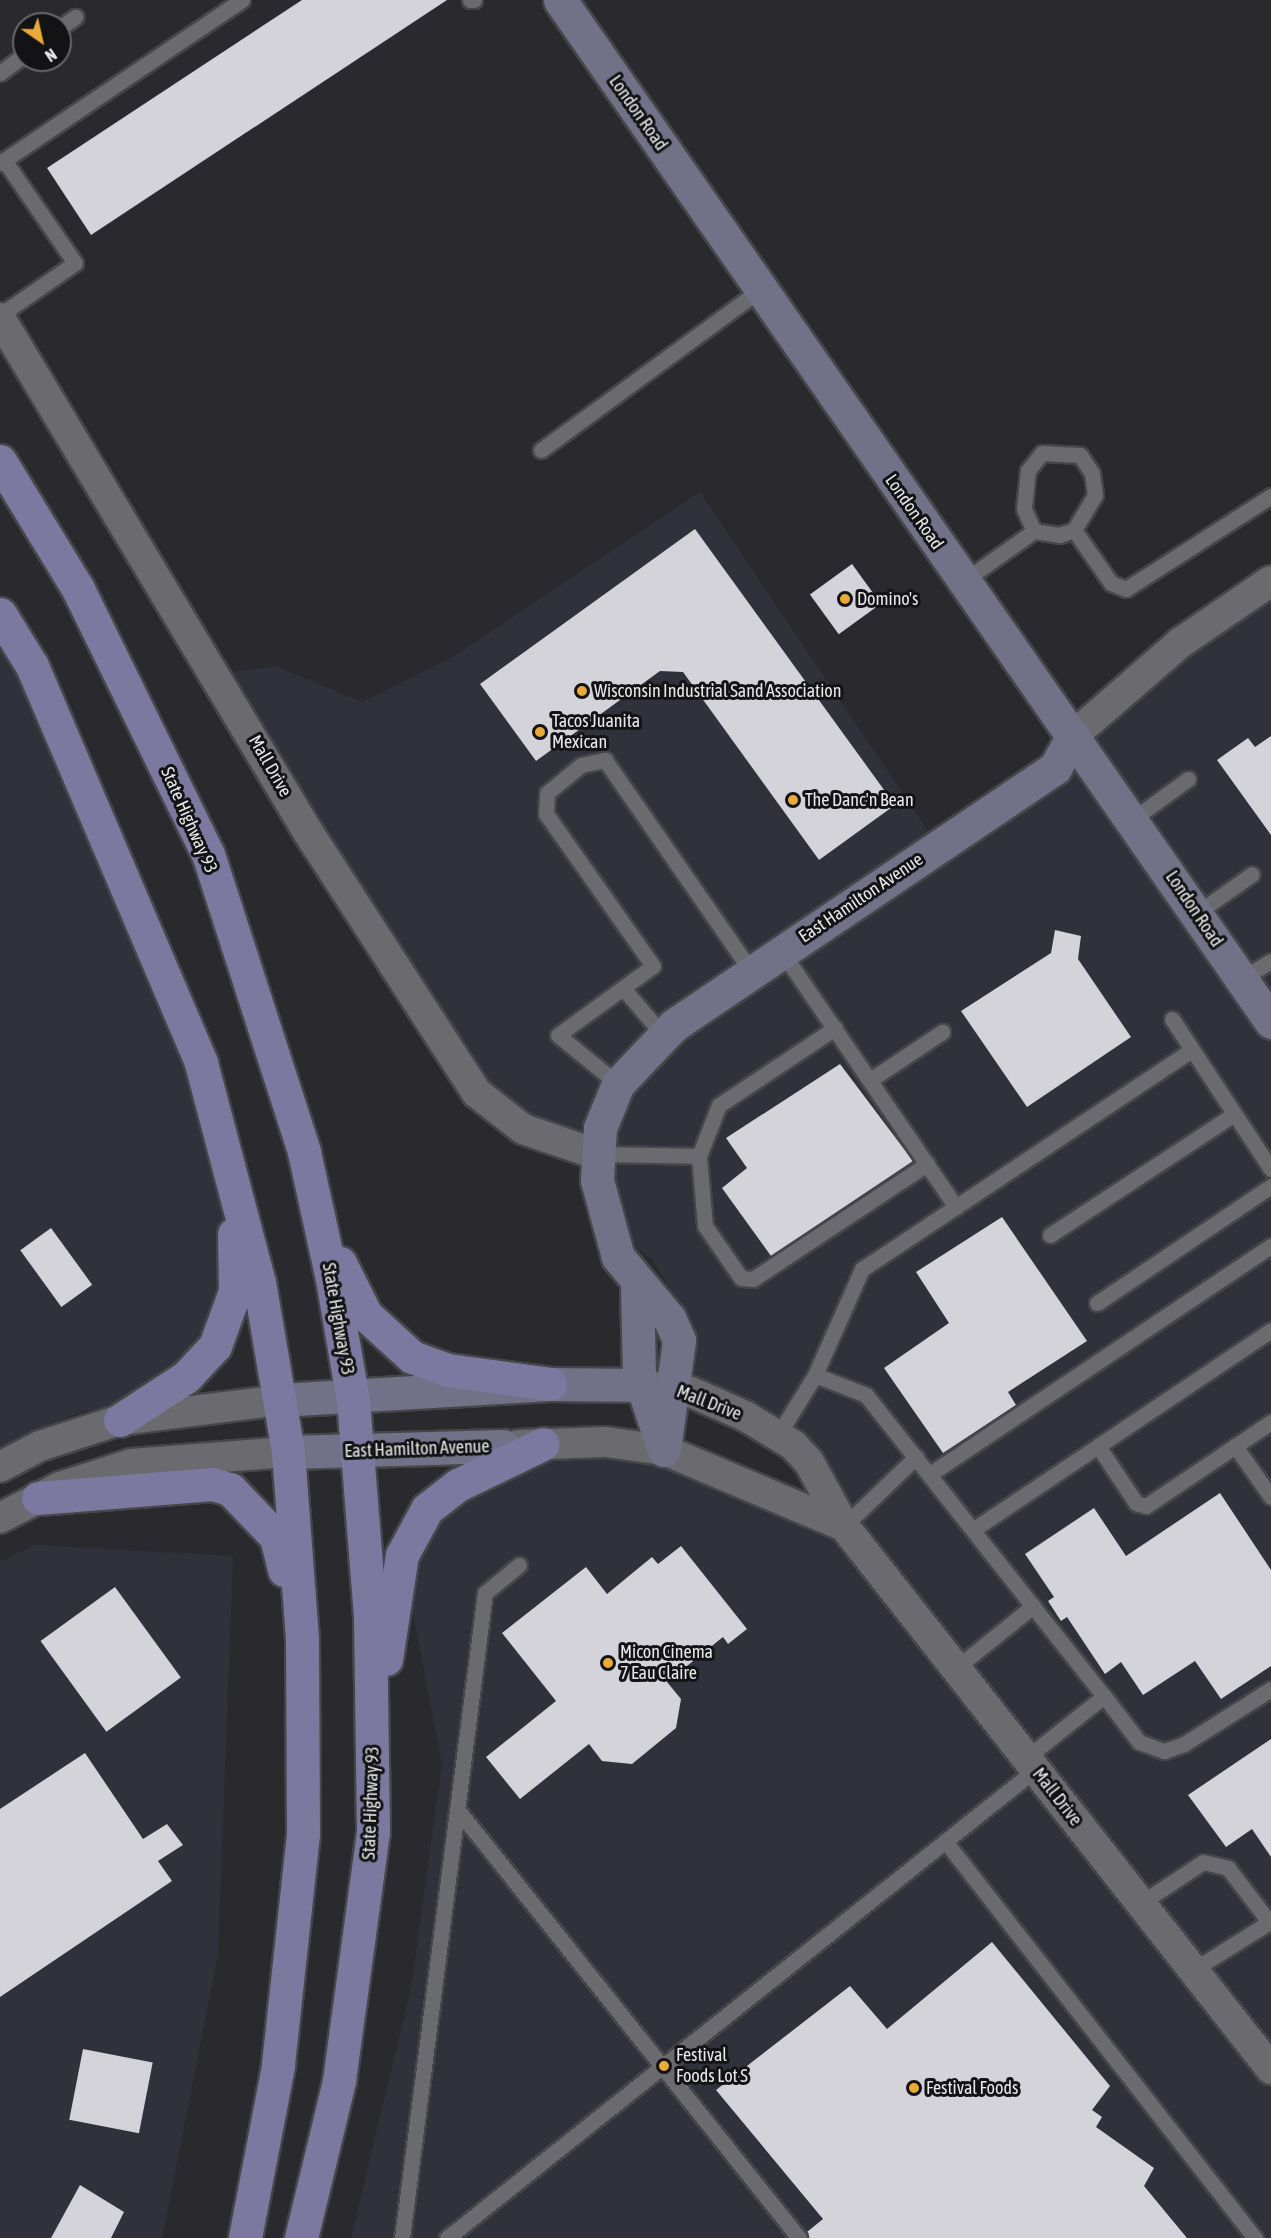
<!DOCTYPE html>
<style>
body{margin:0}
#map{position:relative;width:1271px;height:2238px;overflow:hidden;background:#2a2a2e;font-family:"Asap Condensed",sans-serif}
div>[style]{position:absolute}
.built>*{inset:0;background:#31313b}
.building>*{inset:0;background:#d3d3d9;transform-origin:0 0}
.roads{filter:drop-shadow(2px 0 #46464a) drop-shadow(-2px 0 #46464a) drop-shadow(0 2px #46464a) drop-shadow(0 -2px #46464a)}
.lane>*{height:15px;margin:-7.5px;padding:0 7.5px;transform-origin:7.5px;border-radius:7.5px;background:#6a6a6f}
.street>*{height:30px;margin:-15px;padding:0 15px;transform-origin:15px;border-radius:15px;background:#6a6a6f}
.secondary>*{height:33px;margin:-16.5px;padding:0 16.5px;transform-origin:16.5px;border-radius:16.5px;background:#737187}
.primary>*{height:33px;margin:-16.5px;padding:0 16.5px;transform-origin:16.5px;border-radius:16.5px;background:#7d789f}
.dots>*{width:16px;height:16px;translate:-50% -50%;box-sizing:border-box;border:3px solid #131315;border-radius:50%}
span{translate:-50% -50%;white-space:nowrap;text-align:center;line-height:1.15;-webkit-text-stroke:6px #131315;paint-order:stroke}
.street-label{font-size:18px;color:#e8e8eb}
.poi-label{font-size:18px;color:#e8e8eb}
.left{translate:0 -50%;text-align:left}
.north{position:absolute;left:12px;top:12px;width:60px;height:60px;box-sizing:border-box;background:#131315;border:2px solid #68686b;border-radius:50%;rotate:146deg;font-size:16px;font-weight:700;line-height:24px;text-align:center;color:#e8e8eb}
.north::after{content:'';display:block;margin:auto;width:21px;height:27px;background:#e9ab38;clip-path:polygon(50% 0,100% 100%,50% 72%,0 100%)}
</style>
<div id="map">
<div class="built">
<i style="clip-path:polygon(700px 492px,938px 846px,1271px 581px,1271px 2238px,351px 2238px,411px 1988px,442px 1764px,402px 1555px,458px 1485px,606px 1442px,843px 1525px,821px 1480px,691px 1392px,693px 1351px,679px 1305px,653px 1260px,605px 1222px,596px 1154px,497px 1112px,216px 675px,275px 666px,362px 702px,458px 654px)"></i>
<i style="clip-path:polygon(0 614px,233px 1172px,215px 1346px,115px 1406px,78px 1413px,0 1447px)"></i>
<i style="clip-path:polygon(35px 1545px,233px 1556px,218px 1954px,162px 2238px,0 2238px,0 1562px)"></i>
</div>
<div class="building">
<i style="clip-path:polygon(302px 0,447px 0,91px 235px,47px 168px)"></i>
<i style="clip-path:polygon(695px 529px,895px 805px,819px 860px,683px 672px,660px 671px,536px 761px,480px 684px)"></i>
<i style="left:852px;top:564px;width:49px;height:52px;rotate:54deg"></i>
<i style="clip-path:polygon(1271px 736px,1271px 835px,1217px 760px,1248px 738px,1255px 747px)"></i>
<i style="clip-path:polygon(1055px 930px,1081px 936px,1078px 959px,1131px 1037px,1027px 1107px,961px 1011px,1051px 953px)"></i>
<i style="clip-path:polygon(840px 1064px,913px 1161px,771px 1256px,722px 1188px,747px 1168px,726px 1138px)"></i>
<i style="clip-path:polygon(1002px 1217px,1087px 1341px,1008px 1392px,1016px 1405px,943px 1453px,884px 1368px,949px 1323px,916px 1272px)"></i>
<i style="left:51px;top:1228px;width:70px;height:38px;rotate:54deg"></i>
<i style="clip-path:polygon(1220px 1493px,1271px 1570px,1271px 1666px,1221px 1699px,1195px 1661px,1143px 1695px,1121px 1662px,1105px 1674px,1067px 1617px,1061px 1621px,1048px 1601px,1054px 1597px,1025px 1554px,1094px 1508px,1126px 1556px)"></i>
<i style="clip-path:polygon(681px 1546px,747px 1629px,728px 1644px,723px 1637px,667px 1682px,681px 1699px,676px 1728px,632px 1764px,602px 1761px,589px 1744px,520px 1799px,486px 1757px,556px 1701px,502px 1633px,586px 1567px,607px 1594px,652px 1557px,658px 1564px)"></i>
<i style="left:115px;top:1587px;width:112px;height:92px;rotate:54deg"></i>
<i style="clip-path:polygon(1271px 1739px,1271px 1857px,1252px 1829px,1226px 1847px,1188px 1795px)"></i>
<i style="clip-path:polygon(85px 1753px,143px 1839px,167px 1824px,183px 1845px,158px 1861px,172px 1881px,0 1997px,0 1809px)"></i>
<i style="clip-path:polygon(992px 1942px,1110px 2086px,1092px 2110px,1102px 2117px,1096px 2127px,1154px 2168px,1144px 2186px,1187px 2238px,809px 2238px,807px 2232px,823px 2219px,716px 2090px,850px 1986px,887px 2029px)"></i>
<i style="left:83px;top:2049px;width:71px;height:72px;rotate:11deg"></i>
<i style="clip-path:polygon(80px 2185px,124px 2212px,111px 2238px,51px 2238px)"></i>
</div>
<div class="roads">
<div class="lane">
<i style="left:470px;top:0;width:4px"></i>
<i style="left:60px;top:28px;width:19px;rotate:-36deg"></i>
<i style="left:0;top:73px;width:30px;rotate:-37deg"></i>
<i style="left:0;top:163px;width:292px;rotate:-34deg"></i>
<i style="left:0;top:315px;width:91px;rotate:-34.7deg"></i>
<i style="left:75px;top:263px;width:125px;rotate:-124.6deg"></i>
<i style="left:541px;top:450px;width:271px;rotate:-36.2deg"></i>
<i style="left:1074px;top:530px;width:65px;rotate:55.1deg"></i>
<i style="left:1111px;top:583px;width:16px;rotate:22deg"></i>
<i style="left:1126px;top:589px;width:172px;rotate:-32.7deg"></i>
<i style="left:962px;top:582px;width:88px;rotate:-35.3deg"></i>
<i style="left:1034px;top:531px;width:25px;rotate:9deg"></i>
<i style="left:1059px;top:535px;width:16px;rotate:-18deg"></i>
<i style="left:1074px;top:530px;width:41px;rotate:-59deg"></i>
<i style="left:1095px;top:495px;width:22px;rotate:-98deg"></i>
<i style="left:1092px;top:473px;width:22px;rotate:-124deg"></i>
<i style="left:1080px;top:455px;width:38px;rotate:-177deg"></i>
<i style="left:1042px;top:453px;width:22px;rotate:129deg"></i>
<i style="left:1028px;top:470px;width:39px;rotate:96deg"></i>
<i style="left:1024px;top:509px;width:24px;rotate:66deg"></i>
<i style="left:1133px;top:819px;width:68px;rotate:-36deg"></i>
<i style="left:1197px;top:913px;width:67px;rotate:-35.3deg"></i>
<i style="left:782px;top:952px;width:309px;rotate:55.7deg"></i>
<i style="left:1241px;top:979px;width:35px;rotate:-31deg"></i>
<i style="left:623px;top:988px;width:60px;rotate:49.7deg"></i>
<i style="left:1172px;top:1019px;width:180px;rotate:56.6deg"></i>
<i style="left:835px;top:1028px;width:139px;rotate:146.4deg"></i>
<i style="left:719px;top:1105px;width:55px;rotate:111.4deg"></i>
<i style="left:699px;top:1156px;width:70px;rotate:85.1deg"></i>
<i style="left:705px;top:1226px;width:63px;rotate:55.3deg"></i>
<i style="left:741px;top:1278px;width:12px;rotate:5deg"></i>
<i style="left:753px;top:1279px;width:209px;rotate:-33.5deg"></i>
<i style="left:870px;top:1080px;width:87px;rotate:-33.7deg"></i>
<i style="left:618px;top:1084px;width:77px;rotate:-140.8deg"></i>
<i style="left:558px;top:1035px;width:117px;rotate:-36deg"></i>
<i style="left:653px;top:966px;width:186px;rotate:-125.1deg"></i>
<i style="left:546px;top:814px;width:21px;rotate:-87deg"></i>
<i style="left:547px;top:793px;width:44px;rotate:-39.5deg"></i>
<i style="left:581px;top:765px;width:25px;rotate:-12deg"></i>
<i style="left:605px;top:760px;width:258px;rotate:55.3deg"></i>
<i style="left:596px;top:1154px;width:103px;rotate:1.1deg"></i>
<i style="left:1050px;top:1235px;width:220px;rotate:-33.3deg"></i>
<i style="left:1097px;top:1303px;width:210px;rotate:-33.9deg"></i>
<i style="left:815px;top:1375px;width:116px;rotate:-66.1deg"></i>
<i style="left:862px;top:1269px;width:396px;rotate:-33.6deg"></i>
<i style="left:778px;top:1435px;width:70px;rotate:-58.3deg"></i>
<i style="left:815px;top:1375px;width:55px;rotate:21.4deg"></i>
<i style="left:866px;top:1395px;width:384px;rotate:51.7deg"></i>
<i style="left:1104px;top:1696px;width:100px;rotate:141.5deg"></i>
<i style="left:1098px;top:1446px;width:208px;rotate:-33.8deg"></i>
<i style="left:1235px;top:1446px;width:62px;rotate:54.8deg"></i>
<i style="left:930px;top:1474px;width:410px;rotate:-33.8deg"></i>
<i style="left:844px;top:1526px;width:100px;rotate:-43.8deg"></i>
<i style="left:974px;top:1529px;width:149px;rotate:-33.8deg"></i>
<i style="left:1098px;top:1446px;width:69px;rotate:56.3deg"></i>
<i style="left:1136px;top:1503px;width:10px;rotate:17deg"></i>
<i style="left:1146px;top:1506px;width:151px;rotate:-33.9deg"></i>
<i style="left:956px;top:1668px;width:99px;rotate:-38.8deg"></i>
<i style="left:1104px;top:1696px;width:58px;rotate:52.7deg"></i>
<i style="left:1139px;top:1742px;width:27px;rotate:20deg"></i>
<i style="left:1164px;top:1751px;width:21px;rotate:-19deg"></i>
<i style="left:1184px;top:1744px;width:103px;rotate:-32.3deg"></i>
<i style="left:457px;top:1809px;width:549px;rotate:51.44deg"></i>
<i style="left:945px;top:1841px;width:504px;rotate:52.02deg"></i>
<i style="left:1141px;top:1903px;width:74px;rotate:-33.5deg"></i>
<i style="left:1203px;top:1862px;width:26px;rotate:13deg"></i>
<i style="left:1228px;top:1868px;width:64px;rotate:52.6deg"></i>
<i style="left:1193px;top:1970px;width:92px;rotate:-32.1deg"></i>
<i style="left:402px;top:2238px;width:650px;rotate:-82.67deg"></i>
<i style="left:485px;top:1593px;width:44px;rotate:-39.5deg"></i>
<i style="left:447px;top:2238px;width:753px;rotate:-38.53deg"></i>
</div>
<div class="street">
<i style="left:0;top:318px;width:599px;rotate:59.07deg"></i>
<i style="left:308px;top:832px;width:311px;rotate:57.1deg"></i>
<i style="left:477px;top:1093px;width:58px;rotate:38deg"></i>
<i style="left:523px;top:1129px;width:77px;rotate:18.9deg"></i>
<i style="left:1073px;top:736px;width:142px;rotate:-41deg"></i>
<i style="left:1180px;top:643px;width:110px;rotate:-34.3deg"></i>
<i style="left:650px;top:1386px;width:41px;rotate:8.3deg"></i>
<i style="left:691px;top:1392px;width:59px;rotate:24deg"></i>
<i style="left:745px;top:1416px;width:56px;rotate:31.1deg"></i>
<i style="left:793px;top:1445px;width:23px;rotate:47deg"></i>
<i style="left:809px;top:1462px;width:73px;rotate:61.3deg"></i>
<i style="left:844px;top:1526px;width:691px;rotate:51.82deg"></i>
<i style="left:518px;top:1445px;width:88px;rotate:-2deg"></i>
<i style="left:606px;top:1442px;width:59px;rotate:7.9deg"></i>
<i style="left:664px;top:1450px;width:195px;rotate:22.9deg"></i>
<i style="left:0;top:1467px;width:45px;rotate:-27.7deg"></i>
<i style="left:40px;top:1446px;width:84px;rotate:-18deg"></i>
<i style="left:120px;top:1420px;width:161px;rotate:-7.1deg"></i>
<i style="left:0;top:1518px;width:68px;rotate:-27.3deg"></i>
<i style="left:60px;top:1487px;width:75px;rotate:-17.9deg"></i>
<i style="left:131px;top:1464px;width:157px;rotate:-4.4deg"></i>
</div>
<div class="secondary">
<i style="left:560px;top:0;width:1245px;rotate:55.17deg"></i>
<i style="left:637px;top:1286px;width:89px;rotate:88.7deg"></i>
<i style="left:639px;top:1375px;width:79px;rotate:71.6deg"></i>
<i style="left:280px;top:1400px;width:270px;rotate:-3.4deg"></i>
<i style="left:550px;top:1384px;width:91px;rotate:0.6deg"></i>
<i style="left:664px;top:1450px;width:111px;rotate:-82.2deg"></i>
<i style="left:679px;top:1340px;width:24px;rotate:-114deg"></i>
<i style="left:669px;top:1318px;width:80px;rotate:-129.9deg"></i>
<i style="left:618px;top:1257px;width:80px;rotate:-105.3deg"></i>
<i style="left:597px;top:1180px;width:52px;rotate:-86.7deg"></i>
<i style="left:600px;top:1128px;width:48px;rotate:-67.8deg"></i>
<i style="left:618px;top:1084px;width:81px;rotate:-46.5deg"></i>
<i style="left:674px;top:1025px;width:460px;rotate:-34deg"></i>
<i style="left:1055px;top:768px;width:37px;rotate:-61deg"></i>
<i style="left:288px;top:1452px;width:215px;rotate:-1.6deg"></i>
</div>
<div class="primary">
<i style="left:0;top:461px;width:150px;rotate:58.6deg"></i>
<i style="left:78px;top:589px;width:295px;rotate:63.9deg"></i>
<i style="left:208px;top:854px;width:313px;rotate:72.1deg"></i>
<i style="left:304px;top:1152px;width:130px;rotate:77.6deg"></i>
<i style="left:332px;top:1279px;width:123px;rotate:80.2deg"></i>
<i style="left:353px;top:1400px;width:217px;rotate:85.5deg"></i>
<i style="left:370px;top:1616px;width:216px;rotate:89.2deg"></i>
<i style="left:373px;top:1832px;width:251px;rotate:97.8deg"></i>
<i style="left:339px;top:2081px;width:162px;rotate:103.6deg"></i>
<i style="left:0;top:614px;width:61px;rotate:58.4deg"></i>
<i style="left:32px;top:666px;width:431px;rotate:66.9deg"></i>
<i style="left:201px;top:1063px;width:227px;rotate:75.2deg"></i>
<i style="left:259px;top:1282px;width:172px;rotate:80.3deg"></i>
<i style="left:288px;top:1452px;width:189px;rotate:85.7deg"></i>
<i style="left:302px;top:1640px;width:194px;rotate:89.7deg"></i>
<i style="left:303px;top:1834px;width:233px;rotate:96.2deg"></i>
<i style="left:278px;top:2066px;width:175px;rotate:100.9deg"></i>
<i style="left:340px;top:1263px;width:58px;rotate:63.4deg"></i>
<i style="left:366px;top:1315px;width:62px;rotate:42.4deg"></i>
<i style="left:412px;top:1357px;width:38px;rotate:20deg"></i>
<i style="left:448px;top:1370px;width:103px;rotate:7.8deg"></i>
<i style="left:120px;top:1420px;width:79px;rotate:-33.1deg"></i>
<i style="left:186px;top:1377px;width:42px;rotate:-46.9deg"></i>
<i style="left:215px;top:1346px;width:59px;rotate:-70deg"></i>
<i style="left:235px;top:1291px;width:57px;rotate:-91deg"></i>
<i style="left:38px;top:1498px;width:175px;rotate:-4.6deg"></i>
<i style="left:212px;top:1484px;width:19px;rotate:16deg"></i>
<i style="left:230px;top:1489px;width:66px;rotate:46.2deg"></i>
<i style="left:276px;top:1537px;width:34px;rotate:76deg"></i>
<i style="left:386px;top:1659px;width:105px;rotate:-81.3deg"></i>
<i style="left:402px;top:1555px;width:52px;rotate:-61.5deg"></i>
<i style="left:427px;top:1509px;width:39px;rotate:-38deg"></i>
<i style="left:458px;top:1485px;width:94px;rotate:-25.8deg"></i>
</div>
</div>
<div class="dots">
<i style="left:845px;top:599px;background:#e9ab38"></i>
<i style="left:582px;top:691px;background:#e9ab38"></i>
<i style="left:540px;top:732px;background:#e9ab38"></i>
<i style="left:793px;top:800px;background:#e9ab38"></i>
<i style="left:608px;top:1663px;background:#e9ab38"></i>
<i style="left:664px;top:2066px;background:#e9ab38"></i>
<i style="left:914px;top:2088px;background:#e9ab38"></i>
</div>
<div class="street-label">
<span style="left:638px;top:113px;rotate:55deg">London Road</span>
<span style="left:914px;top:512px;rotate:55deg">London Road</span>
<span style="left:270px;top:766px;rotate:60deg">Mall Drive</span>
<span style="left:189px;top:820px;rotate:66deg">State Highway 93</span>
<span style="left:861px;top:898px;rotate:-34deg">East Hamilton Avenue</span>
<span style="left:1194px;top:909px;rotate:56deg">London Road</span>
<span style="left:338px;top:1319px;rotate:80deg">State Highway 93</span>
<span style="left:709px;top:1403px;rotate:21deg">Mall Drive</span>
<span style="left:417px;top:1449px;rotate:-2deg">East Hamilton Avenue</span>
<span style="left:1057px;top:1797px;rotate:52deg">Mall Drive</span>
<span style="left:371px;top:1803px;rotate:-88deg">State Highway 93</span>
</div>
<div class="poi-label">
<span class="left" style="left:857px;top:599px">Domino's</span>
<span class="left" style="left:594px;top:691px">Wisconsin Industrial Sand Association</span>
<span class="left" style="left:552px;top:732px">Tacos Juanita<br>Mexican</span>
<span class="left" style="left:805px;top:800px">The Danc'n Bean</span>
<span class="left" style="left:620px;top:1663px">Micon Cinema<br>7 Eau Claire</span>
<span class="left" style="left:676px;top:2066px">Festival<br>Foods Lot S</span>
<span class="left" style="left:926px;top:2088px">Festival Foods</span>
</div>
<div class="north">N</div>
</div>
